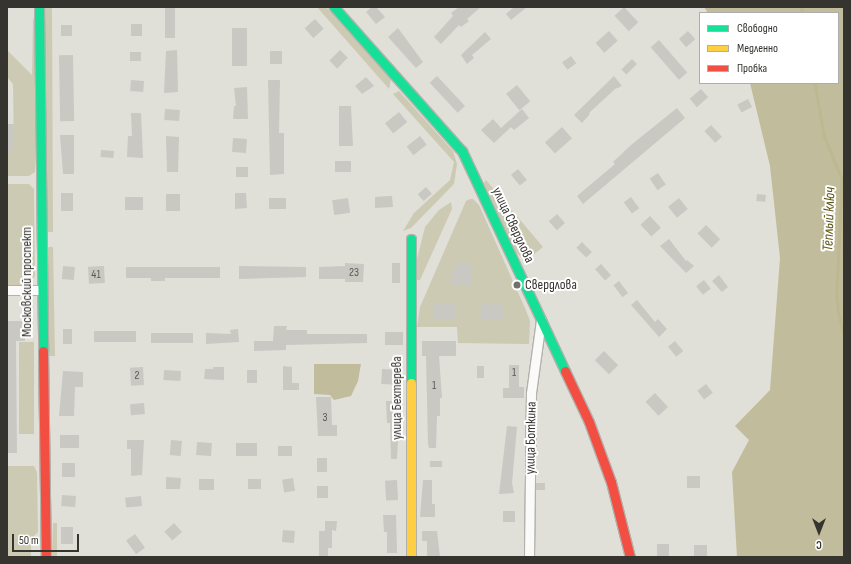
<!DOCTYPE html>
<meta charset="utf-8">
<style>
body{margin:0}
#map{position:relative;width:851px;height:564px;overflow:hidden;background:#e0dfd8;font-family:"Sofia Sans Condensed",sans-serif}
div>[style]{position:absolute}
.green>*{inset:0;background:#cdcab3;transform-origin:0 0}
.forest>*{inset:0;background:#c1bc9b}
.stream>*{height:2.5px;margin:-1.25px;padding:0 1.25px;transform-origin:1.25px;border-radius:1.25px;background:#beb891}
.building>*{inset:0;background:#c9c8c3;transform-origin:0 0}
.roads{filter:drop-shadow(1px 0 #b2b1ab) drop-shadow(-1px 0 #b2b1ab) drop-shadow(0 1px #b2b1ab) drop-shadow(0 -1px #b2b1ab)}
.street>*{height:9px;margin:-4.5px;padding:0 4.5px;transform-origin:4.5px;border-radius:4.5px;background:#fafaf9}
.fast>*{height:9px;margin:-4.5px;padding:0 4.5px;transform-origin:4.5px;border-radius:4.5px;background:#16e098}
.slow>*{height:9px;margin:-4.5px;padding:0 4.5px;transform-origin:4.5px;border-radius:4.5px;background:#ffcf43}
.jam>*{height:9px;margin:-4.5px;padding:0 4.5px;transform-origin:4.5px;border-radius:4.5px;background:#f24e42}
.dots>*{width:11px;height:11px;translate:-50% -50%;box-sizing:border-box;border:2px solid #fff;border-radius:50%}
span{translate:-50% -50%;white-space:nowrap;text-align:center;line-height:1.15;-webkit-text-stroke:4px #fff;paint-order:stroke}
.number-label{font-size:12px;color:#5a5954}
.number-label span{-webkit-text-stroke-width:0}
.street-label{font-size:14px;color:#35342f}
.poi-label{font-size:14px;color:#35342f}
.left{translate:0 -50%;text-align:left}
.water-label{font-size:15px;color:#5f5716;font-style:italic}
.frame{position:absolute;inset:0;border:8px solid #35342f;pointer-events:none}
.legend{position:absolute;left:699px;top:12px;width:140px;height:72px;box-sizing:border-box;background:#fff;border:1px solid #aeaeac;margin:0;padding:5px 7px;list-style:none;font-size:12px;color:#35342f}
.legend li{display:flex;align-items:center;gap:8px;height:20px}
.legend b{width:20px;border:1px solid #aeaeac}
.north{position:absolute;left:799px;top:512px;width:40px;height:40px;-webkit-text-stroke:3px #fff;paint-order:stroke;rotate:180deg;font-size:11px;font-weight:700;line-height:16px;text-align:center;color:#35342f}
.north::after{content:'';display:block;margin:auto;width:14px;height:18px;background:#35342f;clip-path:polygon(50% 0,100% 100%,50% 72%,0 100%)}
.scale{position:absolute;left:12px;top:534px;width:67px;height:18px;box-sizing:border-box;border:2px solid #35342f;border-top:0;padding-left:5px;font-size:12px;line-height:14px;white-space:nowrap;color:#35342f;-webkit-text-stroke:3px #fff;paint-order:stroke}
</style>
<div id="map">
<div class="green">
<i style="clip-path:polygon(45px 7px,52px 7px,53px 232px,48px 232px,46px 230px)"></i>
<i style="clip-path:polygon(317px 7px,326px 7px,391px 79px,389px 89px)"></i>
<i style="clip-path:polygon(33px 18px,35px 21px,35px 172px,29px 176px,7px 176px,7px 151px,14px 151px,13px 84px,7px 77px,7px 50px,32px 75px)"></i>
<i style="clip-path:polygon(399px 91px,453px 151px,457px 164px,454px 184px,411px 228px,403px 231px,414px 213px,450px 180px,454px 162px,393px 94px)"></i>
<i style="clip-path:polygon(486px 180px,543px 247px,528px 259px,524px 260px,515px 251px,484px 183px)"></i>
<i style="clip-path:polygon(7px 184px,29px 184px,34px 189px,35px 276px,29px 283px,19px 286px,7px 285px)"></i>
<i style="clip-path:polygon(470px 199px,473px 199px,479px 205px,525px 308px,530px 321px,529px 344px,458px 343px,457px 327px,417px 327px,420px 307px,466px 201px)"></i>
<i style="clip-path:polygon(451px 202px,452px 209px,420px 280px,416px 280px,416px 263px,425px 227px,439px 210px)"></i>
<i style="clip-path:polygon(49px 247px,53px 247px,55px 356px,49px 356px,47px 249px)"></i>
<i style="left:19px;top:342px;width:15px;height:92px"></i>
<i style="clip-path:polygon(7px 466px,34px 466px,37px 472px,38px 532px,31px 539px,31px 557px,7px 557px)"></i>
<i style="clip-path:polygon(53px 523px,57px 523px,57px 557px,52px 557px)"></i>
</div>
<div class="forest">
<i style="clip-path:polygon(704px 7px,844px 7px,844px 557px,737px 557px,732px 472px,749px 440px,735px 426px,770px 390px,780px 258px,770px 166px,750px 83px,838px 83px,838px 13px,708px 13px)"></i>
<i style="clip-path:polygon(314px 364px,361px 364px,358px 381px,351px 396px,334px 400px,330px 395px,314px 394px)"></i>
</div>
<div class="stream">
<i style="left:801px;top:7px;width:6px;rotate:72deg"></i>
<i style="left:815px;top:83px;width:53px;rotate:80.2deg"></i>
<i style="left:824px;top:135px;width:48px;rotate:67.8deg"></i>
<i style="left:842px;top:179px;width:115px;rotate:92.5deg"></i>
<i style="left:837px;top:294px;width:16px;rotate:86deg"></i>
<i style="left:838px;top:310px;width:25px;rotate:76deg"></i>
</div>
<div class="building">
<i style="left:165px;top:7px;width:10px;height:31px"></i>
<i style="clip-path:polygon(372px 7px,376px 7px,385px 17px,376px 24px,366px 12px)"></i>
<i style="clip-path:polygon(459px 7px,481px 7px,467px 19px,469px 21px,461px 27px,459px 25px,441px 44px,434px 37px,453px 16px,451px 13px)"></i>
<i style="clip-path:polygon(514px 7px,527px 7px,511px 20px,506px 14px)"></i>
<i style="left:624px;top:7px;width:21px;height:13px;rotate:47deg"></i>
<i style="left:315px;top:19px;width:13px;height:14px;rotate:48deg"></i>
<i style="left:131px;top:24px;width:11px;height:12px"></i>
<i style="left:61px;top:25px;width:11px;height:11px"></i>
<i style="left:247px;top:28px;width:38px;height:15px;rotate:90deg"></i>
<i style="clip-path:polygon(398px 28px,423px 62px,416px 68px,388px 37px)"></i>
<i style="left:609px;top:31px;width:13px;height:18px;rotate:48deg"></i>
<i style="left:688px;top:31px;width:11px;height:12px;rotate:49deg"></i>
<i style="clip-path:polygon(485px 32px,491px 39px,472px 55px,474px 58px,467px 64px,461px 55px)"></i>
<i style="left:659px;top:40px;width:43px;height:11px;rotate:49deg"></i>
<i style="clip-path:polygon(177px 50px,178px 92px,164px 93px,166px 51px)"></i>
<i style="left:340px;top:50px;width:11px;height:15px;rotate:45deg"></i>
<i style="left:270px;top:51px;width:12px;height:13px"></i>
<i style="left:130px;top:52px;width:11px;height:9px"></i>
<i style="left:73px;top:55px;width:66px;height:14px;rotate:89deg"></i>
<i style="left:571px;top:56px;width:9px;height:11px;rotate:54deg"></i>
<i style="left:632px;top:59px;width:7px;height:15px;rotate:45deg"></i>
<i style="left:437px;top:76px;width:41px;height:10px;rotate:47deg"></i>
<i style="clip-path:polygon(614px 76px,622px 86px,615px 89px,589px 113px,590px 114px,582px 123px,574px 115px)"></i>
<i style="clip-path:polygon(366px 77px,374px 86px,362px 94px,355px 86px)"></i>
<i style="left:131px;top:80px;width:13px;height:11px;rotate:4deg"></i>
<i style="clip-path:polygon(268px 80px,280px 80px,279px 133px,284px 133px,284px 174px,270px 175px)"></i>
<i style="left:517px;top:85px;width:21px;height:14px;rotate:51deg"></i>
<i style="clip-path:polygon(247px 87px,248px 119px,233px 119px,234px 106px,236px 106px,234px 88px)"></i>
<i style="left:701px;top:89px;width:11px;height:15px;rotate:49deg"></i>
<i style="left:748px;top:99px;width:9px;height:12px;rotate:63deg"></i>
<i style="clip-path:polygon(339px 106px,351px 106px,353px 146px,339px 146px)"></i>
<i style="clip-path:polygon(677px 108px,685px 118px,583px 204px,577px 196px,615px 164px,613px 162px,631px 145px)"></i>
<i style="left:165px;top:109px;width:15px;height:11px;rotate:4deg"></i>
<i style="clip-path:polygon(522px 109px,529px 118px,514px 130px,511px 127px,494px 143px,481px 130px,493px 119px,501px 128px)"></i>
<i style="left:399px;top:112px;width:13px;height:18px;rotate:51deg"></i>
<i style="clip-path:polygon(131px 113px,141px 113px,143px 158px,127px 157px,128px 136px,132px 136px)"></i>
<i style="left:7px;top:124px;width:7px;height:27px"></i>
<i style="left:711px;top:125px;width:16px;height:9px;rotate:47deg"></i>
<i style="left:562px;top:127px;width:15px;height:23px;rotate:48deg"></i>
<i style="clip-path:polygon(60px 135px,74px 135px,74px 174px,63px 174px)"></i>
<i style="clip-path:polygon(166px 136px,179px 137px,178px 172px,167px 172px)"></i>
<i style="left:420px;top:136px;width:11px;height:17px;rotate:52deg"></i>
<i style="left:233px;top:138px;width:14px;height:14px;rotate:4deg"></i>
<i style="left:101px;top:150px;width:13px;height:7px;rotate:4deg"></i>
<i style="left:335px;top:161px;width:16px;height:11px"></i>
<i style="left:236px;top:167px;width:12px;height:10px"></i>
<i style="left:518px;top:169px;width:14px;height:9px;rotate:51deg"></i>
<i style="left:658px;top:173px;width:14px;height:10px;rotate:56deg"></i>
<i style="left:426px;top:187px;width:9px;height:11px;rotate:49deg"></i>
<i style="left:61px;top:193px;width:12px;height:18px"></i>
<i style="clip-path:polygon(235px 193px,246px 193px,247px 208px,235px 209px)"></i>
<i style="left:180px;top:194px;width:17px;height:14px;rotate:90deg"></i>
<i style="left:757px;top:194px;width:9px;height:7px;rotate:6deg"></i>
<i style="clip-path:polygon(389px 196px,392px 196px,393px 207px,375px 208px,375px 197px)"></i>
<i style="left:125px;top:197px;width:18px;height:13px"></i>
<i style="left:631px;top:197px;width:14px;height:9px;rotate:54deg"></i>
<i style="left:269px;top:198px;width:17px;height:11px"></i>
<i style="left:348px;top:198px;width:15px;height:16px;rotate:82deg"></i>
<i style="left:679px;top:198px;width:14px;height:14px;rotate:51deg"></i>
<i style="left:557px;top:214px;width:12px;height:11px;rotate:48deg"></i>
<i style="left:650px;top:216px;width:16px;height:13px;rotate:47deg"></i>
<i style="left:706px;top:225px;width:20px;height:12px;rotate:45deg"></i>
<i style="clip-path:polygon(669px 239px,686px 261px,687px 260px,694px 266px,686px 273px,660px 246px)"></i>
<i style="left:582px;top:242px;width:14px;height:8px;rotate:45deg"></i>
<i style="clip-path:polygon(345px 263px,364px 264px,363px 282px,345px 282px,345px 279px,319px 279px,319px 267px,345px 266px)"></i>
<i style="left:392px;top:263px;width:8px;height:20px"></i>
<i style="clip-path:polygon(456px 263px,472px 263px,472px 285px,451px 285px,451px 270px,456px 270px)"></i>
<i style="left:601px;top:264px;width:15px;height:8px;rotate:48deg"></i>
<i style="left:63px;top:266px;width:12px;height:13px;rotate:5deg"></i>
<i style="left:104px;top:266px;width:17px;height:16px;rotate:87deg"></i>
<i style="clip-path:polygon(239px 266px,306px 267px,306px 277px,239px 279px)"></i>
<i style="clip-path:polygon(126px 267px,220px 267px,220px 278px,165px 278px,165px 281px,151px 281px,151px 278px,126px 278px)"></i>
<i style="clip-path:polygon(719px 275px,728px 287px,722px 292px,712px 281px)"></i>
<i style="left:704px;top:280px;width:11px;height:10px;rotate:52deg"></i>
<i style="left:619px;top:281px;width:15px;height:7px;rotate:53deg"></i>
<i style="clip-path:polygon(637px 300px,655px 322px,658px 319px,667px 329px,659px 337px,631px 305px)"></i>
<i style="left:433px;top:304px;width:23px;height:15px"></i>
<i style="left:481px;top:304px;width:23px;height:15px;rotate:2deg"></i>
<i style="clip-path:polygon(7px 321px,21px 321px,25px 325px,25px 341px,16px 341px,17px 453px,7px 453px)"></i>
<i style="clip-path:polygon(274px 326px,287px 326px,286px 330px,307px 330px,307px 334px,367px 334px,367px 343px,286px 345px,286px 350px,254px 351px,254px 341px,273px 341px)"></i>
<i style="left:63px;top:329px;width:9px;height:15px"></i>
<i style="clip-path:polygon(238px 329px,239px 342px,206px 344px,206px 333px,231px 334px,230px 330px)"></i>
<i style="left:136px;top:331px;width:11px;height:42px;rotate:90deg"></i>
<i style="left:403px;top:332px;width:13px;height:18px;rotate:90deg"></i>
<i style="left:193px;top:333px;width:10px;height:42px;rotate:90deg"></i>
<i style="clip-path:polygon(422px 341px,456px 341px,456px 356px,439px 356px,442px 398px,440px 398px,440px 416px,437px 416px,436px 448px,429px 448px,428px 444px,426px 356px,422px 356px)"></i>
<i style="left:675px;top:341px;width:13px;height:9px;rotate:51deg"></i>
<i style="left:604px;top:351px;width:20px;height:13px;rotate:45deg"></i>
<i style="clip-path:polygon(509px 365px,519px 365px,519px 387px,524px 387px,524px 398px,503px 398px,503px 388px,509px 388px)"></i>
<i style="clip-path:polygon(283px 366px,292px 367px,292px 383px,299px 383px,299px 390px,283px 390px)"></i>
<i style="left:477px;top:366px;width:7px;height:12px"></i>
<i style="left:143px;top:367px;width:18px;height:13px;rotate:87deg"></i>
<i style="clip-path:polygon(213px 367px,224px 367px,224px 380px,204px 379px,205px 369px,213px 369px)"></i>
<i style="left:382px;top:369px;width:17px;height:15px;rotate:3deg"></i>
<i style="left:164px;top:370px;width:17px;height:10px;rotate:3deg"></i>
<i style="left:247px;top:370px;width:10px;height:13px"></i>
<i style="clip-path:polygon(63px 371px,83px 372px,83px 387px,75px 387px,74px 416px,59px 416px)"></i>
<i style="left:706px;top:384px;width:11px;height:11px;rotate:52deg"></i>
<i style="left:655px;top:393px;width:19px;height:13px;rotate:47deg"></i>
<i style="clip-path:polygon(316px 397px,331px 397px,332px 425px,337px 425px,337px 436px,318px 436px)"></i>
<i style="clip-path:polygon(386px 401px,400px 401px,397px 459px,391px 459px,390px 423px,387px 423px)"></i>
<i style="left:144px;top:403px;width:11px;height:14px;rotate:85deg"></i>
<i style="clip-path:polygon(507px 426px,517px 427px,512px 483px,514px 493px,499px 494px)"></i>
<i style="left:79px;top:435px;width:13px;height:19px;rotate:90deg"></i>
<i style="clip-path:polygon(127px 440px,144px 440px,142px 475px,131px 476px,131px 449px,127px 449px)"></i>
<i style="left:171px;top:440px;width:11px;height:15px;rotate:5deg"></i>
<i style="left:197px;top:442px;width:15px;height:13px;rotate:4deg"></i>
<i style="left:236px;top:443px;width:21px;height:13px"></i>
<i style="left:292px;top:446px;width:10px;height:14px;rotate:90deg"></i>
<i style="left:317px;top:458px;width:10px;height:14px"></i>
<i style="left:430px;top:461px;width:12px;height:6px"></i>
<i style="left:62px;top:463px;width:13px;height:14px"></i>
<i style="left:700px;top:476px;width:12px;height:13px;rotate:90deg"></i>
<i style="clip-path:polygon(166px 477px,181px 478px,180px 489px,166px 489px)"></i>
<i style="left:293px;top:478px;width:13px;height:11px;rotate:81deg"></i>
<i style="left:199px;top:479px;width:15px;height:11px"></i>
<i style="left:248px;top:479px;width:13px;height:10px"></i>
<i style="left:397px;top:480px;width:20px;height:12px;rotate:87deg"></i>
<i style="clip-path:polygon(423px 480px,432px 480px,432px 504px,435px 504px,435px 517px,420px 517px)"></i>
<i style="left:536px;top:483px;width:9px;height:7px"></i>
<i style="left:317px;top:486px;width:11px;height:12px"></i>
<i style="left:62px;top:495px;width:14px;height:11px;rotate:4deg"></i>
<i style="left:141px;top:496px;width:10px;height:16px;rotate:84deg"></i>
<i style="left:503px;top:511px;width:12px;height:11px"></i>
<i style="clip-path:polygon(383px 515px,396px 515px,397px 553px,387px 553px,387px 532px,384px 532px)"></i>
<i style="clip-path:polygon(325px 521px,337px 521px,336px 531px,332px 530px,332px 548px,328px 548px,328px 557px,319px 557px,319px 531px,325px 531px)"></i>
<i style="left:174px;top:523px;width:12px;height:13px;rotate:48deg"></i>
<i style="left:61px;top:527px;width:12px;height:17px"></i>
<i style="left:283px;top:530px;width:12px;height:12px;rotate:5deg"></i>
<i style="clip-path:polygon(422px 531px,437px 531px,440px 557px,427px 557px,427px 541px,422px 541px)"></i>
<i style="left:135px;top:534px;width:17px;height:11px;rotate:54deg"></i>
<i style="left:657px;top:544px;width:12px;height:13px"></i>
<i style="left:694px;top:545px;width:13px;height:12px"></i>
</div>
<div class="roads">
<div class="street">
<i style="left:7px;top:290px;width:34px"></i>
<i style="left:529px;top:557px;width:164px;rotate:-89.3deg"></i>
<i style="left:531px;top:393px;width:74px;rotate:-82.2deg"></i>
</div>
<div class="fast">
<i style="left:39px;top:7px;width:344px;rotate:89.3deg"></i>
<i style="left:334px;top:7px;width:193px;rotate:48.4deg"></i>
<i style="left:462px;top:151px;width:243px;rotate:64.9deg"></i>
<i style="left:411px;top:239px;width:144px;rotate:90deg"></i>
</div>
<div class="slow">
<i style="left:411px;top:383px;width:174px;rotate:90deg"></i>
</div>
<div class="jam">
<i style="left:43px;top:351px;width:206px;rotate:89.2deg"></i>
<i style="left:565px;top:371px;width:56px;rotate:64.8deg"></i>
<i style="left:589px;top:422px;width:64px;rotate:69.9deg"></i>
<i style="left:611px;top:482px;width:77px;rotate:75.8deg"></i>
</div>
</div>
<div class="dots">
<i style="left:517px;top:285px;background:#71706a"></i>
</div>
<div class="number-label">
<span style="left:354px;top:273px">23</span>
<span style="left:96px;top:275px">41</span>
<span style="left:514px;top:373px">1</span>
<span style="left:137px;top:376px">2</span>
<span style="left:434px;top:386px">1</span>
<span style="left:325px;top:418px">3</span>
</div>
<div class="street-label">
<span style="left:513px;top:225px;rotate:65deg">улица Свердлова</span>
<span style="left:27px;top:282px;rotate:-90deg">Московский проспект</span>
<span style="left:397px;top:398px;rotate:-90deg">улица Бехтерева</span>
<span style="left:531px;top:438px;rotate:-89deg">улица Боткина</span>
</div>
<div class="poi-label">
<span class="left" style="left:525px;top:285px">Свердлова</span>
</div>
<div class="water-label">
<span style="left:829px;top:219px;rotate:-88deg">Тёплый ключ</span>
</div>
<div class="frame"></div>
<ul class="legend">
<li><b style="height:5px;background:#16e098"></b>Свободно</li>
<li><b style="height:5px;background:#ffcf43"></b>Медленно</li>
<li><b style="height:5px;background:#f24e42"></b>Пробка</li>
</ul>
<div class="north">С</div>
<div class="scale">50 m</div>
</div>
